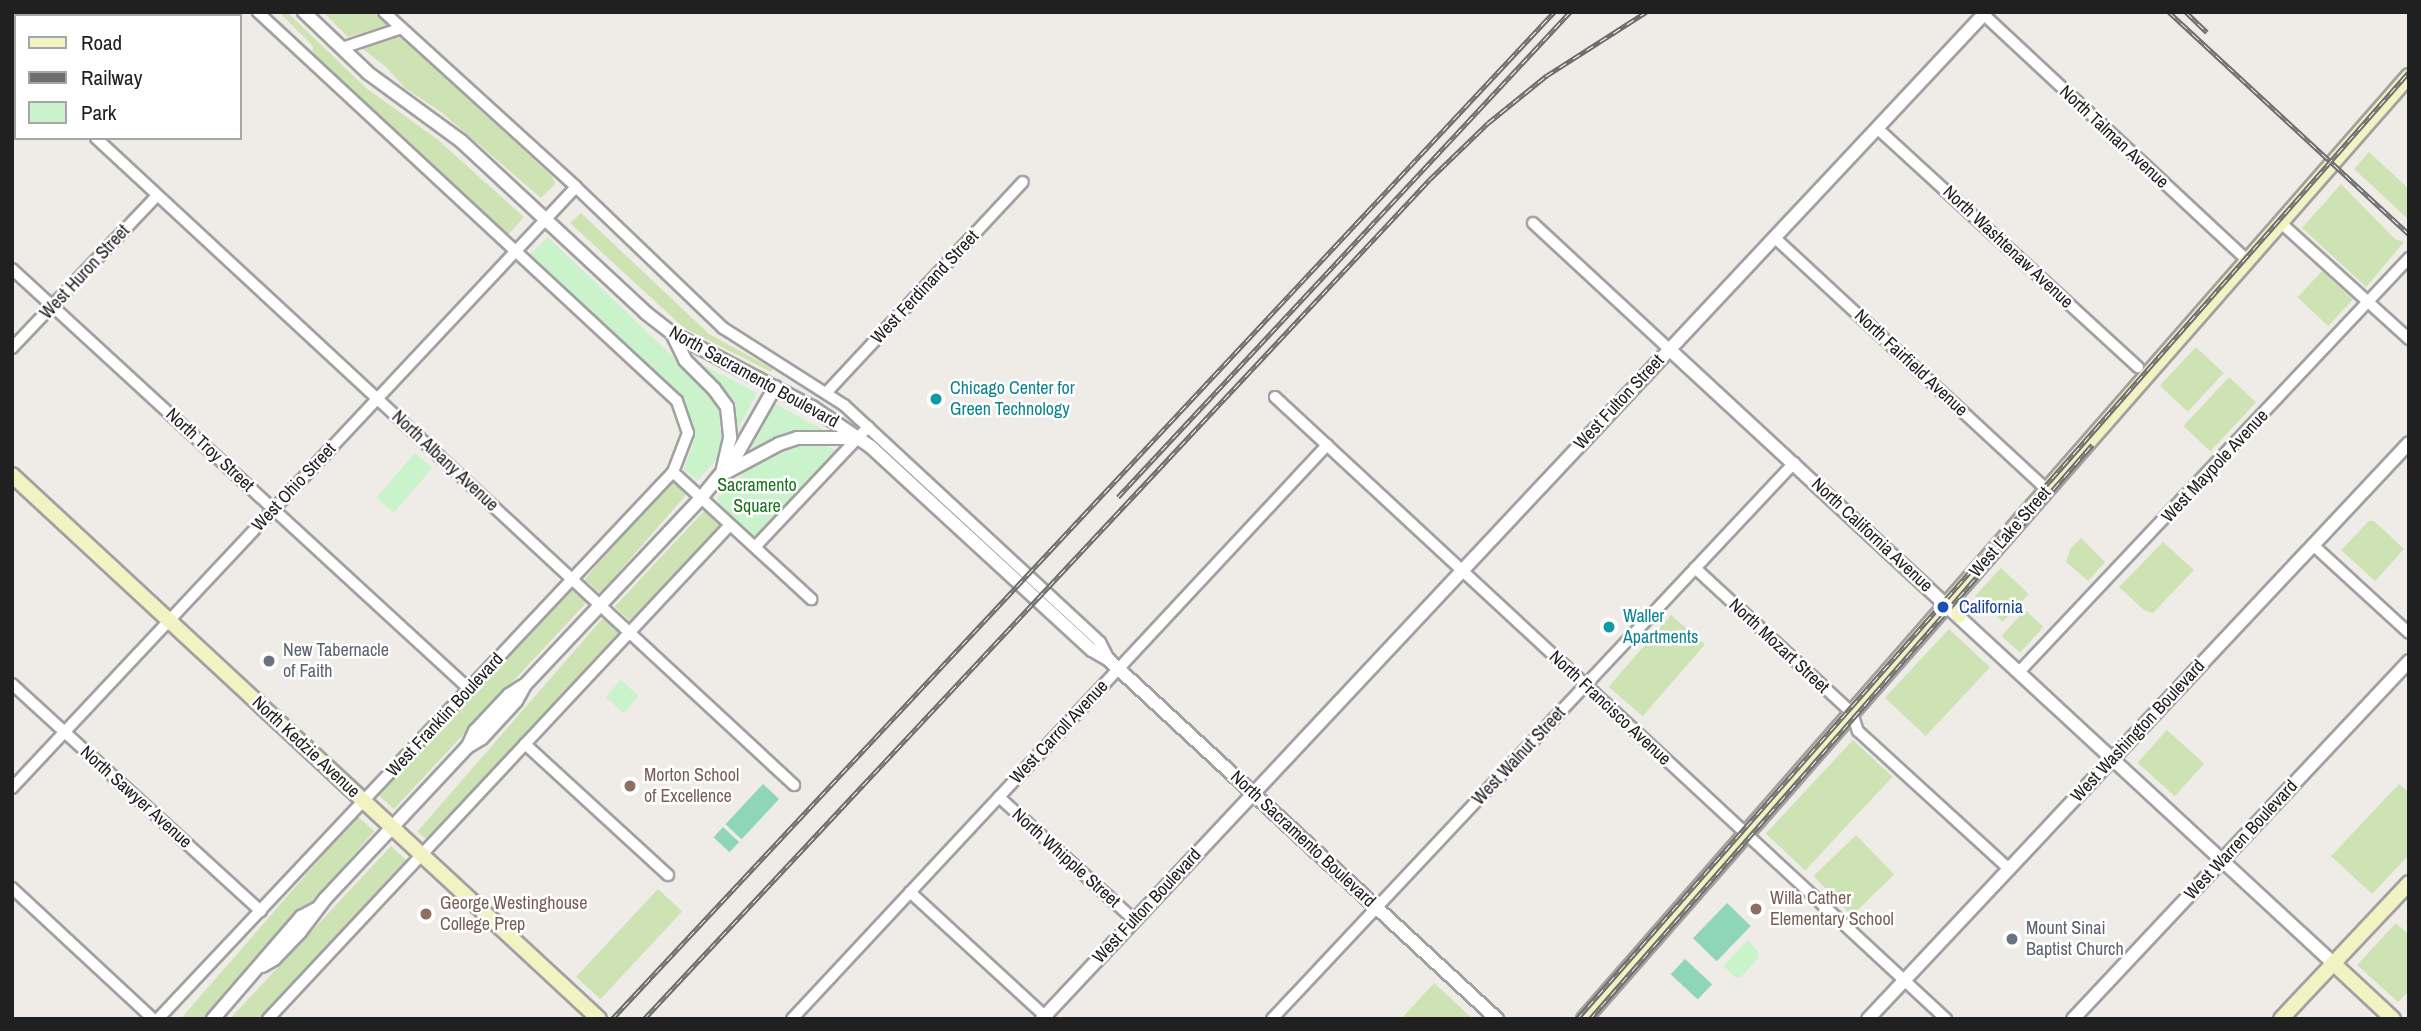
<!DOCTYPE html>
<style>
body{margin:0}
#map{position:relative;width:2421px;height:1031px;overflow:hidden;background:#efece7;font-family:"Archivo Narrow",sans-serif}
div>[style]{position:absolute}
.grass>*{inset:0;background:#cde3b4;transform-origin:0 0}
.park>*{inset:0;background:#caf3cc;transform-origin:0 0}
.pitch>*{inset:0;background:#8fd5b7;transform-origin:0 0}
.roads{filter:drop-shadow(2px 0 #a1a1a1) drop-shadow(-2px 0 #a1a1a1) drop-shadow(0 2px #a1a1a1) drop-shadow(0 -2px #a1a1a1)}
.minor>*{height:10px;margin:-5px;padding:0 5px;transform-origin:5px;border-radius:5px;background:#fff}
.tertiary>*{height:12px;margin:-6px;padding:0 6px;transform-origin:6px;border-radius:6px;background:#fff}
.secondary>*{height:14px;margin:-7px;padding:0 7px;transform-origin:7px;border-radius:7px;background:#f2f2c2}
.rail>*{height:5px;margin-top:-2.5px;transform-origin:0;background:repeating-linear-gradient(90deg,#fff 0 8px,#6e6e6e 0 16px);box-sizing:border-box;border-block:2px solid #6e6e6e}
.dots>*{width:19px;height:19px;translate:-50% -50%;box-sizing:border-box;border:4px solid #fff;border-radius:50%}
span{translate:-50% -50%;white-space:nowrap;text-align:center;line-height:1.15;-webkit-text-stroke:5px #fff;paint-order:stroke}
.street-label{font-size:18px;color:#202020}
.culture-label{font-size:18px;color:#0d838f}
.left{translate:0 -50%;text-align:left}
.park-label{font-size:18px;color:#19721d}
.transit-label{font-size:18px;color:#164399}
.worship-label{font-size:18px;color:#5b616d}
.education-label{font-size:18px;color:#785e54}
.frame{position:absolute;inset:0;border:14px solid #202020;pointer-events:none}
.legend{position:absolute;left:14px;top:14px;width:228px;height:126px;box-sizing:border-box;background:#fff;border:2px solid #a6a6a6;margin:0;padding:9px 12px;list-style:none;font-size:21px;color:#202020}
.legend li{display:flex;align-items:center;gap:14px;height:35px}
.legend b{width:35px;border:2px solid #a6a6a6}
</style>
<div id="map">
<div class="grass">
<i style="clip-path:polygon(279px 12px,287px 12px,366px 88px,437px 139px,524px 217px,506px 237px,312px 57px,313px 46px)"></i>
<i style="clip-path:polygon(323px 12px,373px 12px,390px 25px,348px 37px)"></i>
<i style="clip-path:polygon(400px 37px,552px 176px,555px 184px,541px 198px,441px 112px,405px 88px,385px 66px,359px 46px)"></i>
<i style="clip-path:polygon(2369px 152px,2409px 189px,2409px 220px,2354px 169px)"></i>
<i style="clip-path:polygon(2341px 184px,2395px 239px,2404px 242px,2366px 287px,2302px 228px)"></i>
<i style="clip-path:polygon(581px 213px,709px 334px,773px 369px,771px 372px,684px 328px,570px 223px)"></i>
<i style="left:2322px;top:271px;width:42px;height:36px;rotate:43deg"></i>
<i style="left:2196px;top:347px;width:38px;height:53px;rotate:43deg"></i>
<i style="left:2229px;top:377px;width:37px;height:67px;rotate:43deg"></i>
<i style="left:671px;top:480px;width:21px;height:132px;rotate:41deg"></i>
<i style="left:704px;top:511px;width:23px;height:131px;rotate:43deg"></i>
<i style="clip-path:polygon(2369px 521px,2374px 521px,2404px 549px,2375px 581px,2341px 550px)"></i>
<i style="clip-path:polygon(2081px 538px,2105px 562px,2088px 581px,2066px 562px,2070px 549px)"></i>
<i style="clip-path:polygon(2163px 542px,2194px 570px,2153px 613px,2144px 610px,2119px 587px)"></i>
<i style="left:2001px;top:568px;width:38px;height:38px;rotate:43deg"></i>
<i style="left:570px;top:588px;width:22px;height:282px;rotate:43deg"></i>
<i style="left:2025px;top:610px;width:25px;height:35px;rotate:42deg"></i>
<i style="left:1671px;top:615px;width:45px;height:95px;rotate:41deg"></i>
<i style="left:603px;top:618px;width:23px;height:283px;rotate:41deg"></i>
<i style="left:1949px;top:629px;width:56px;height:94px;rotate:43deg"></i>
<i style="left:2167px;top:730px;width:50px;height:44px;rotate:42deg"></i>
<i style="left:1853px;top:740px;width:54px;height:128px;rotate:43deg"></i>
<i style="clip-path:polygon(2399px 784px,2409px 792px,2409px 855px,2372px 894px,2331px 856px)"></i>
<i style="left:357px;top:816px;width:23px;height:279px;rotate:41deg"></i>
<i style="left:1856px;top:835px;width:55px;height:59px;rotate:46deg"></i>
<i style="left:391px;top:846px;width:23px;height:237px;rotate:43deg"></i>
<i style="left:658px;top:889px;width:33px;height:120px;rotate:43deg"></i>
<i style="clip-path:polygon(2396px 923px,2409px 935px,2409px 991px,2398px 1002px,2357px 965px)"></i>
<i style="clip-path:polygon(1434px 983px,1473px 1019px,1401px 1019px)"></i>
</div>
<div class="park">
<i style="clip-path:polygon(548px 237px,716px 398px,725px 417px,724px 443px,717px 459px,698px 480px,683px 469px,692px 447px,694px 429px,683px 400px,530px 254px)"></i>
<i style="clip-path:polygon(688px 357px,757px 393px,735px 435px,731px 406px)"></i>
<i style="clip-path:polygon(775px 404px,826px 431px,807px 433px,748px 455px)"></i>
<i style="clip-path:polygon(800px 443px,818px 443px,839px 451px,756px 539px,720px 506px,717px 498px,756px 461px)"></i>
<i style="left:415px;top:453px;width:23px;height:59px;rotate:41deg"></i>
<i style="left:621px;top:680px;width:24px;height:23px;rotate:42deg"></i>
<i style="clip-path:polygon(1748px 940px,1758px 952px,1758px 958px,1742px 976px,1736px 978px,1723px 966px)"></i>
</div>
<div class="pitch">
<i style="left:763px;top:784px;width:22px;height:55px;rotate:43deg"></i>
<i style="left:723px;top:827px;width:22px;height:14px;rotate:43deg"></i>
<i style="left:1727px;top:903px;width:33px;height:49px;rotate:44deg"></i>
<i style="left:1685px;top:959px;width:37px;height:21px;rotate:43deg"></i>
</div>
<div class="roads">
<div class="minor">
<i style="left:384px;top:12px;width:260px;rotate:42.3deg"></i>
<i style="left:576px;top:187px;width:204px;rotate:43.8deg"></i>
<i style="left:723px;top:328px;width:143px;rotate:32.5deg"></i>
<i style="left:844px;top:405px;width:349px;rotate:42.8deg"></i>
<i style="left:1100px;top:642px;width:20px;rotate:63deg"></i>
<i style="left:1981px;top:12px;width:365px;rotate:43deg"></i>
<i style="left:342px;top:48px;width:63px;rotate:-18.4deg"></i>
<i style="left:12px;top:61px;width:5px;rotate:37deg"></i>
<i style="left:1877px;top:128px;width:354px;rotate:42.5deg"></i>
<i style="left:96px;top:138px;width:952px;rotate:42.83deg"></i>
<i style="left:1533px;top:223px;width:185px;rotate:42.8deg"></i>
<i style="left:2281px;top:223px;width:173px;rotate:42.2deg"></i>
<i style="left:1774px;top:237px;width:372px;rotate:42.8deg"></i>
<i style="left:12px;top:269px;width:621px;rotate:42.58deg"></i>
<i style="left:12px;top:348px;width:210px;rotate:-46.4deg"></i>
<i style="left:827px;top:392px;width:287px;rotate:-47deg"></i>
<i style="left:1275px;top:397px;width:915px;rotate:42.83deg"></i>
<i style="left:673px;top:472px;width:188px;rotate:42.6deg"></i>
<i style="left:2313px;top:545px;width:130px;rotate:42.5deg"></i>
<i style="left:755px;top:547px;width:165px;rotate:-46.7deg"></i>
<i style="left:1695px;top:568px;width:214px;rotate:42.7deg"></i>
<i style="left:1852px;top:713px;width:19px;rotate:72deg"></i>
<i style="left:1858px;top:731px;width:205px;rotate:42.4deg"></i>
<i style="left:2019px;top:672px;width:569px;rotate:-46.71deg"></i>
<i style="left:12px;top:684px;width:337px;rotate:42.4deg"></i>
<i style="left:525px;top:744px;width:194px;rotate:42.5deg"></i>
<i style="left:12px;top:788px;width:824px;rotate:-46.82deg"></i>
<i style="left:999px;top:797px;width:183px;rotate:42.3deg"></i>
<i style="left:12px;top:888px;width:192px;rotate:42.9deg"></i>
<i style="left:910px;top:892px;width:188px;rotate:42.6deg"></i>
<i style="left:158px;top:1019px;width:751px;rotate:-46.73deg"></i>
<i style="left:673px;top:472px;width:42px;rotate:-69deg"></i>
<i style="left:688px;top:433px;width:34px;rotate:-109deg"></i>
<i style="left:677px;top:401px;width:572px;rotate:-137.13deg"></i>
<i style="left:268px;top:1019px;width:676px;rotate:-46.92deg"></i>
<i style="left:792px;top:1019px;width:785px;rotate:-47.01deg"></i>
<i style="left:1272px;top:1019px;width:763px;rotate:-46.81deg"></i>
</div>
<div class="tertiary">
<i style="left:304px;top:12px;width:88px;rotate:43.6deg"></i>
<i style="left:368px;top:73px;width:115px;rotate:36.2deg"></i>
<i style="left:461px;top:141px;width:253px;rotate:42.9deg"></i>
<i style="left:646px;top:313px;width:33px;rotate:38deg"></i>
<i style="left:672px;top:333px;width:158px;rotate:27.9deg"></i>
<i style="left:812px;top:407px;width:71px;rotate:34.1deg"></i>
<i style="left:871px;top:447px;width:300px;rotate:42.6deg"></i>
<i style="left:1092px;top:650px;width:20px;rotate:30deg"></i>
<i style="left:1109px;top:660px;width:529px;rotate:42.78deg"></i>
<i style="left:672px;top:333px;width:30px;rotate:64deg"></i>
<i style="left:685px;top:360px;width:41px;rotate:45deg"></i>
<i style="left:714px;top:389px;width:22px;rotate:54deg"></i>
<i style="left:727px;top:407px;width:31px;rotate:84deg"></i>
<i style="left:730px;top:438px;width:32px;rotate:103deg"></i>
<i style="left:1669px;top:349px;width:904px;rotate:42.76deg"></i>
<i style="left:725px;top:473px;width:61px;rotate:-28.2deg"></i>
<i style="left:779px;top:444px;width:19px;rotate:-18deg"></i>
<i style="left:797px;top:438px;width:62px"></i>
<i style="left:468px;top:746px;width:17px;rotate:-65deg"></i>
<i style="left:475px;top:731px;width:50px;rotate:-46.6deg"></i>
<i style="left:509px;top:695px;width:17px;rotate:-33deg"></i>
<i style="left:262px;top:966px;width:14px;rotate:-30deg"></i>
<i style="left:274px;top:959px;width:37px;rotate:-46deg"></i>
<i style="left:300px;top:932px;width:41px;rotate:-52.9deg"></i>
<i style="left:325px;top:899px;width:208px;rotate:-46.9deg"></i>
<i style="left:467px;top:747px;width:17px;rotate:-31deg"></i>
<i style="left:482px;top:738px;width:50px;rotate:-47.4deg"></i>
<i style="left:516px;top:701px;width:18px;rotate:-61deg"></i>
<i style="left:525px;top:685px;width:257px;rotate:-46.7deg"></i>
<i style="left:701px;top:498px;width:57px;rotate:-50.7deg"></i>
<i style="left:737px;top:454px;width:77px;rotate:-60.4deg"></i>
<i style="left:213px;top:1019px;width:135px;rotate:-49.2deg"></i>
<i style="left:301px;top:917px;width:17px;rotate:-28deg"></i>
<i style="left:1042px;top:1019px;width:1380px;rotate:-46.85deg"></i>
<i style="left:1868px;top:1019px;width:790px;rotate:-46.79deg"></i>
<i style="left:2073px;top:1019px;width:491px;rotate:-46.8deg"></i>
</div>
<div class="secondary">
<i style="left:12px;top:475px;width:800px;rotate:42.82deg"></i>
<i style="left:1955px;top:595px;width:21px;rotate:79deg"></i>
<i style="left:2333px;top:963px;width:82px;rotate:43deg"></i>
<i style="left:1584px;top:1019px;width:1253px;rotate:-48.82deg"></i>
<i style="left:2281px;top:1019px;width:187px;rotate:-46.7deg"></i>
</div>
</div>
<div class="rail">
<i style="left:2169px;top:12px;width:327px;rotate:42.8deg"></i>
<i style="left:2186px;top:12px;width:29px;rotate:44deg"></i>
<i style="left:1118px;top:497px;width:663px;rotate:-47.02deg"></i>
<i style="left:612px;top:1019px;width:1379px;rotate:-46.91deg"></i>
<i style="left:644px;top:1019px;width:1149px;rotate:-46.9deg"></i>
<i style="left:1429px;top:180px;width:82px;rotate:-44deg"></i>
<i style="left:1488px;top:123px;width:75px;rotate:-39deg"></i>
<i style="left:1546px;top:76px;width:119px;rotate:-32.6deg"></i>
<i style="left:1577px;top:1019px;width:1261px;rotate:-48.7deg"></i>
<i style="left:1590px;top:1019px;width:763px;rotate:-48.83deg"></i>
</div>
<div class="dots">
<i style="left:936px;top:399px;background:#0f9aa8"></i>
<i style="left:1943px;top:607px;background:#1a4fb4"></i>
<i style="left:1609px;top:627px;background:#0f9aa8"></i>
<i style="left:269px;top:661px;background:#6b7280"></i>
<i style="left:630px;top:786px;background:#8d6e63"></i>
<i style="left:1756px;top:909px;background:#8d6e63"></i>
<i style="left:426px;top:914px;background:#8d6e63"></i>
<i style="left:2012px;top:939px;background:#6b7280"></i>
</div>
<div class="street-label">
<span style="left:2114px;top:137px;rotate:43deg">North Talman Avenue</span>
<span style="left:2008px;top:247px;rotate:43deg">North Washtenaw Avenue</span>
<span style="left:85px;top:272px;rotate:-47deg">West Huron Street</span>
<span style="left:925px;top:287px;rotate:-47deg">West Ferdinand Street</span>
<span style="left:1911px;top:363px;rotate:43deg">North Fairfield Avenue</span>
<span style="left:754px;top:377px;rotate:29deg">North Sacramento Boulevard</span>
<span style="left:1619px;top:402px;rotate:-47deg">West Fulton Street</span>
<span style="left:210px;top:450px;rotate:43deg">North Troy Street</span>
<span style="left:445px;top:461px;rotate:43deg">North Albany Avenue</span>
<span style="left:2215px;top:466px;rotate:-47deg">West Maypole Avenue</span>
<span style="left:294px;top:487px;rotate:-47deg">West Ohio Street</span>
<span style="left:2010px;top:532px;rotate:-49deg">West Lake Street</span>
<span style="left:1872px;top:535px;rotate:43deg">North California Avenue</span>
<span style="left:1779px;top:646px;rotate:43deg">North Mozart Street</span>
<span style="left:1610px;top:708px;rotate:43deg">North Francisco Avenue</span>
<span style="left:445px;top:715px;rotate:-47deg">West Franklin Boulevard</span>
<span style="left:2138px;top:731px;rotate:-47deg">West Washington Boulevard</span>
<span style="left:1059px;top:732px;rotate:-47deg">West Carroll Avenue</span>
<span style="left:306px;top:747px;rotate:43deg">North Kedzie Avenue</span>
<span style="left:1519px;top:756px;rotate:-47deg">West Walnut Street</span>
<span style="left:136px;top:797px;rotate:42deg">North Sawyer Avenue</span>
<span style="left:1303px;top:839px;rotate:43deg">North Sacramento Boulevard</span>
<span style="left:2241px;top:840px;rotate:-47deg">West Warren Boulevard</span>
<span style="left:1066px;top:858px;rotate:42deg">North Whipple Street</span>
<span style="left:1147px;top:906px;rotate:-47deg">West Fulton Boulevard</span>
</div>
<div class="culture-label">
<span class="left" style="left:950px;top:399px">Chicago Center for<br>Green Technology</span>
<span class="left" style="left:1623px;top:627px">Waller<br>Apartments</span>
</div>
<div class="park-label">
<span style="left:757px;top:496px">Sacramento<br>Square</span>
</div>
<div class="transit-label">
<span class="left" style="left:1959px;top:607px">California</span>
</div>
<div class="worship-label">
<span class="left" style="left:283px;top:661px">New Tabernacle<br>of Faith</span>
<span class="left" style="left:2026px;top:939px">Mount Sinai<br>Baptist Church</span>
</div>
<div class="education-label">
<span class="left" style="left:644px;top:786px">Morton School<br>of Excellence</span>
<span class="left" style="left:1770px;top:909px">Willa Cather<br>Elementary School</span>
<span class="left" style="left:440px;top:914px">George Westinghouse<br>College Prep</span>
</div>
<div class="frame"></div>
<ul class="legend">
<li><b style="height:9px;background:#f2f2c2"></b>Road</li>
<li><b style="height:9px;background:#6e6e6e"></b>Railway</li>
<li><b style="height:19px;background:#caf3cc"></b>Park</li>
</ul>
</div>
